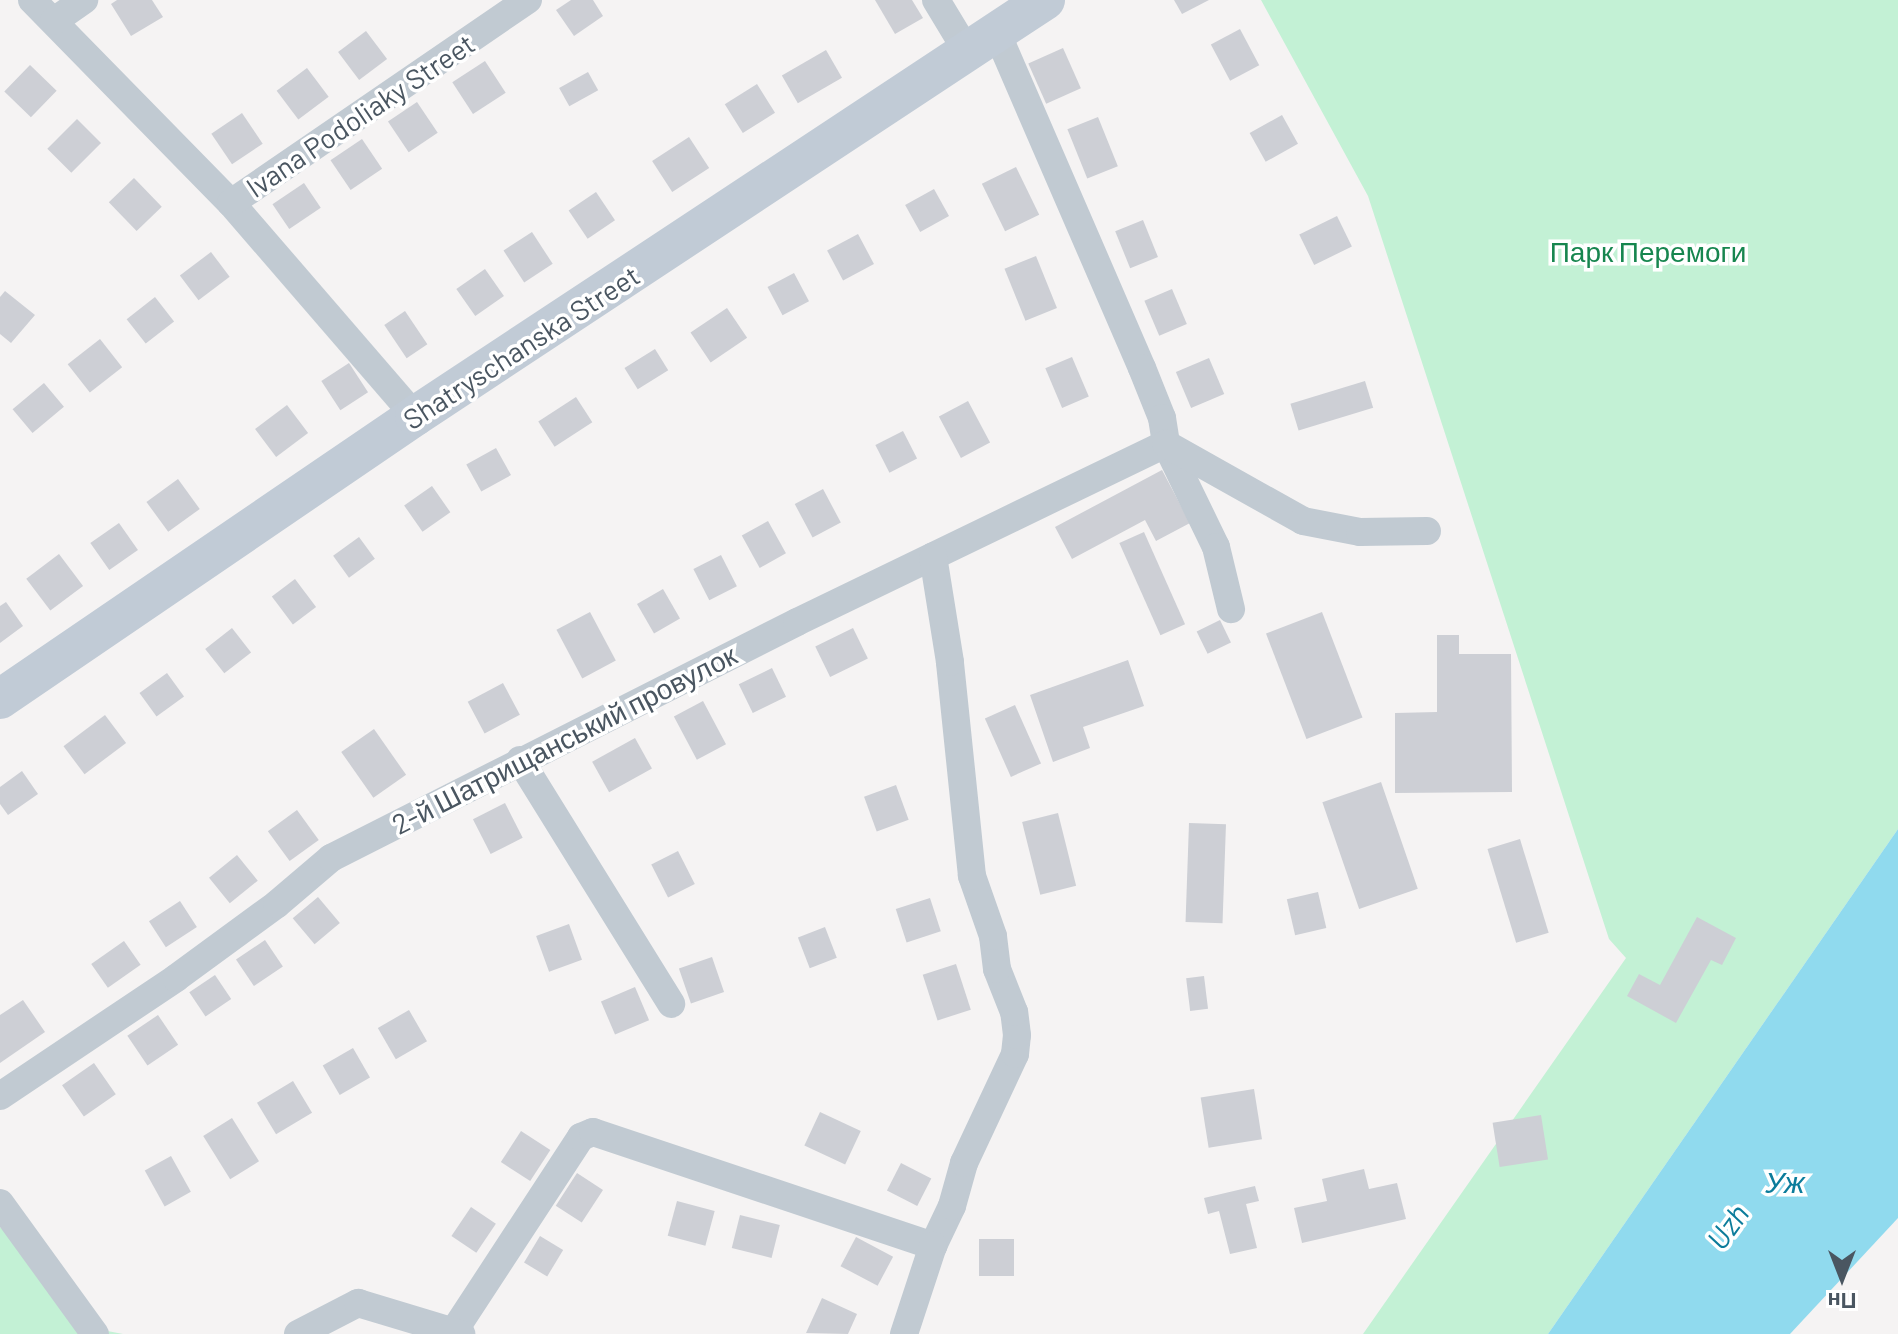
<!DOCTYPE html>
<meta charset="utf-8">
<style>
body{margin:0}
#map{position:relative;width:1898px;height:1334px;overflow:hidden;background:#f5f3f3;font-family:Barlow,sans-serif}
div>[style]{position:absolute}
.green>*{inset:0;background:#c3f1d5}
.water>*{inset:0;background:#90daee}
.building>*{inset:0;background:#cdcfd5;transform-origin:0 0}
.street>*{height:28px;margin:-14px;padding:0 14px;transform-origin:14px;border-radius:14px;background:#c1cad2}
.secondary>*{height:40px;margin:-20px;padding:0 20px;transform-origin:20px;border-radius:20px;background:#c1cbd6}
span{translate:-50% -50%;white-space:nowrap;text-align:center;line-height:1.15;-webkit-text-stroke:7px #fff;paint-order:stroke}
.street-label{font-size:28px;color:#4a5661}
.park-label{font-size:28px;color:#17864f}
.water-label{font-size:30px;color:#0c7c9b;font-style:italic}
.north{position:absolute;left:1802px;top:1238px;width:80px;height:80px;-webkit-text-stroke:6px #fff;paint-order:stroke;rotate:180deg;font-size:22px;font-weight:700;line-height:32px;text-align:center;color:#4a5661}
.north::after{content:'';display:block;margin:auto;width:28px;height:36px;background:#4a5661;clip-path:polygon(50% 0,100% 100%,50% 72%,0 100%)}
</style>
<div id="map">
<div class="green">
<i style="clip-path:polygon(1261px 0,1898px 0,1898px 829px,1548px 1334px,1363px 1334px,1626px 958px,1609px 939px,1368px 196px)"></i>
<i style="clip-path:polygon(0 1227px,97px 1329px,123px 1334px,0 1334px)"></i>
</div>
<div class="water">
<i style="clip-path:polygon(1898px 829px,1898px 1218px,1790px 1334px,1548px 1334px)"></i>
</div>
<div class="building">
<i style="clip-path:polygon(117px 0,152px 0,163px 17px,131px 36px,111px 4px)"></i>
<i style="clip-path:polygon(571px 0,593px 0,603px 16px,574px 36px,556px 10px)"></i>
<i style="clip-path:polygon(875px 0,912px 0,923px 18px,895px 34px)"></i>
<i style="clip-path:polygon(1174px 0,1209px 0,1182px 14px)"></i>
<i style="left:1240px;top:29px;width:41px;height:33px;rotate:62deg"></i>
<i style="left:366px;top:31px;width:35px;height:35px;rotate:53deg"></i>
<i style="left:1063px;top:48px;width:44px;height:38px;rotate:66deg"></i>
<i style="left:826px;top:50px;width:32px;height:51px;rotate:60deg"></i>
<i style="left:485px;top:61px;width:38px;height:39px;rotate:57deg"></i>
<i style="left:30px;top:65px;width:37px;height:37px;rotate:44deg"></i>
<i style="left:307px;top:68px;width:36px;height:38px;rotate:53deg"></i>
<i style="left:588px;top:72px;width:21px;height:33px;rotate:61deg"></i>
<i style="left:757px;top:84px;width:34px;height:38px;rotate:58deg"></i>
<i style="left:417px;top:102px;width:37px;height:35px;rotate:56deg"></i>
<i style="left:242px;top:113px;width:37px;height:37px;rotate:56deg"></i>
<i style="left:1282px;top:115px;width:33px;height:37px;rotate:61deg"></i>
<i style="left:1098px;top:117px;width:53px;height:33px;rotate:68deg"></i>
<i style="left:77px;top:119px;width:34px;height:42px;rotate:45deg"></i>
<i style="left:689px;top:137px;width:37px;height:44px;rotate:57deg"></i>
<i style="left:362px;top:139px;width:36px;height:38px;rotate:56deg"></i>
<i style="left:1016px;top:167px;width:53px;height:38px;rotate:64deg"></i>
<i style="left:134px;top:178px;width:40px;height:35px;rotate:46deg"></i>
<i style="left:304px;top:183px;width:30px;height:38px;rotate:56deg"></i>
<i style="left:934px;top:189px;width:31px;height:33px;rotate:61deg"></i>
<i style="left:596px;top:192px;width:34px;height:33px;rotate:56deg"></i>
<i style="left:1337px;top:216px;width:34px;height:42px;rotate:64deg"></i>
<i style="left:1143px;top:220px;width:40px;height:30px;rotate:68deg"></i>
<i style="left:532px;top:232px;width:38px;height:34px;rotate:57deg"></i>
<i style="left:858px;top:234px;width:34px;height:35px;rotate:62deg"></i>
<i style="left:211px;top:252px;width:31px;height:39px;rotate:53deg"></i>
<i style="left:1036px;top:256px;width:56px;height:34px;rotate:68deg"></i>
<i style="left:485px;top:269px;width:33px;height:35px;rotate:55deg"></i>
<i style="left:794px;top:273px;width:32px;height:30px;rotate:62deg"></i>
<i style="left:1172px;top:289px;width:38px;height:30px;rotate:67deg"></i>
<i style="clip-path:polygon(5px 291px,35px 315px,11px 343px,0 334px,0 297px)"></i>
<i style="left:155px;top:297px;width:31px;height:36px;rotate:52deg"></i>
<i style="left:727px;top:308px;width:36px;height:44px;rotate:56deg"></i>
<i style="left:405px;top:311px;width:40px;height:25px;rotate:56deg"></i>
<i style="left:100px;top:339px;width:36px;height:41px;rotate:52deg"></i>
<i style="left:655px;top:349px;width:25px;height:36px;rotate:58deg"></i>
<i style="left:1072px;top:357px;width:43px;height:29px;rotate:67deg"></i>
<i style="left:1209px;top:358px;width:39px;height:36px;rotate:67deg"></i>
<i style="left:349px;top:363px;width:35px;height:33px;rotate:57deg"></i>
<i style="left:1365px;top:381px;width:28px;height:78px;rotate:73deg"></i>
<i style="left:44px;top:383px;width:31px;height:41px;rotate:50deg"></i>
<i style="left:576px;top:397px;width:30px;height:45px;rotate:57deg"></i>
<i style="left:968px;top:401px;width:47px;height:33px;rotate:62deg"></i>
<i style="left:287px;top:405px;width:35px;height:40px;rotate:53deg"></i>
<i style="left:903px;top:431px;width:31px;height:31px;rotate:63deg"></i>
<i style="left:496px;top:448px;width:31px;height:34px;rotate:61deg"></i>
<i style="clip-path:polygon(1162px 470px,1190px 523px,1156px 541px,1145px 520px,1072px 559px,1055px 527px)"></i>
<i style="left:178px;top:479px;width:37px;height:39px;rotate:54deg"></i>
<i style="left:432px;top:486px;width:32px;height:34px;rotate:55deg"></i>
<i style="left:823px;top:489px;width:38px;height:32px;rotate:62deg"></i>
<i style="left:768px;top:521px;width:37px;height:30px;rotate:61deg"></i>
<i style="left:119px;top:523px;width:33px;height:35px;rotate:55deg"></i>
<i style="left:1144px;top:532px;width:101px;height:27px;rotate:66deg"></i>
<i style="left:359px;top:537px;width:27px;height:32px;rotate:54deg"></i>
<i style="left:59px;top:554px;width:40px;height:41px;rotate:53deg"></i>
<i style="left:721px;top:555px;width:35px;height:31px;rotate:63deg"></i>
<i style="left:295px;top:579px;width:35px;height:29px;rotate:53deg"></i>
<i style="left:663px;top:589px;width:34px;height:30px;rotate:60deg"></i>
<i style="clip-path:polygon(6px 602px,23px 626px,0 643px,0 606px)"></i>
<i style="left:590px;top:612px;width:55px;height:38px;rotate:62deg"></i>
<i style="left:1322px;top:612px;width:113px;height:60px;rotate:69deg"></i>
<i style="left:1220px;top:620px;width:25px;height:26px;rotate:64deg"></i>
<i style="left:232px;top:628px;width:31px;height:34px;rotate:52deg"></i>
<i style="left:853px;top:628px;width:34px;height:42px;rotate:64deg"></i>
<i style="clip-path:polygon(1437px 635px,1459px 635px,1459px 654px,1511px 654px,1512px 792px,1395px 793px,1395px 713px,1437px 712px)"></i>
<i style="clip-path:polygon(1128px 660px,1144px 706px,1083px 727px,1090px 748px,1053px 762px,1030px 695px)"></i>
<i style="left:772px;top:668px;width:32px;height:37px;rotate:64deg"></i>
<i style="left:167px;top:673px;width:29px;height:34px;rotate:54deg"></i>
<i style="left:503px;top:683px;width:36px;height:40px;rotate:62deg"></i>
<i style="left:703px;top:701px;width:49px;height:33px;rotate:62deg"></i>
<i style="left:1015px;top:705px;width:64px;height:33px;rotate:66deg"></i>
<i style="left:105px;top:715px;width:35px;height:52px;rotate:53deg"></i>
<i style="left:374px;top:729px;width:56px;height:40px;rotate:55deg"></i>
<i style="left:635px;top:738px;width:35px;height:49px;rotate:61deg"></i>
<i style="clip-path:polygon(22px 771px,38px 794px,8px 815px,0 804px,0 787px)"></i>
<i style="left:1381px;top:782px;width:113px;height:62px;rotate:71deg"></i>
<i style="left:896px;top:785px;width:37px;height:34px;rotate:70deg"></i>
<i style="left:505px;top:803px;width:39px;height:36px;rotate:63deg"></i>
<i style="left:297px;top:810px;width:37px;height:36px;rotate:54deg"></i>
<i style="left:1058px;top:813px;width:75px;height:37px;rotate:76deg"></i>
<i style="left:1189px;top:823px;width:37px;height:99px;rotate:2deg"></i>
<i style="left:1520px;top:839px;width:98px;height:34px;rotate:73deg"></i>
<i style="left:678px;top:851px;width:37px;height:30px;rotate:63deg"></i>
<i style="left:237px;top:855px;width:33px;height:36px;rotate:51deg"></i>
<i style="left:1318px;top:892px;width:37px;height:32px;rotate:77deg"></i>
<i style="left:318px;top:897px;width:34px;height:33px;rotate:50deg"></i>
<i style="left:930px;top:898px;width:35px;height:36px;rotate:72deg"></i>
<i style="left:180px;top:901px;width:31px;height:37px;rotate:57deg"></i>
<i style="clip-path:polygon(1697px 917px,1736px 938px,1722px 965px,1711px 960px,1676px 1023px,1627px 996px,1639px 974px,1660px 985px)"></i>
<i style="left:569px;top:924px;width:38px;height:35px;rotate:70deg"></i>
<i style="left:825px;top:927px;width:33px;height:29px;rotate:69deg"></i>
<i style="left:265px;top:940px;width:32px;height:35px;rotate:56deg"></i>
<i style="left:124px;top:941px;width:29px;height:40px;rotate:55deg"></i>
<i style="left:712px;top:957px;width:37px;height:35px;rotate:71deg"></i>
<i style="left:956px;top:964px;width:48px;height:35px;rotate:72deg"></i>
<i style="left:215px;top:975px;width:29px;height:31px;rotate:56deg"></i>
<i style="left:1204px;top:976px;width:33px;height:18px;rotate:83deg"></i>
<i style="left:635px;top:987px;width:36px;height:37px;rotate:67deg"></i>
<i style="clip-path:polygon(23px 1000px,45px 1032px,0 1063px,0 1015px)"></i>
<i style="left:409px;top:1010px;width:36px;height:36px;rotate:60deg"></i>
<i style="left:158px;top:1015px;width:36px;height:37px;rotate:56deg"></i>
<i style="left:353px;top:1048px;width:34px;height:35px;rotate:60deg"></i>
<i style="left:94px;top:1063px;width:38px;height:39px;rotate:55deg"></i>
<i style="left:293px;top:1081px;width:37px;height:42px;rotate:59deg"></i>
<i style="left:1254px;top:1089px;width:51px;height:54px;rotate:81deg"></i>
<i style="left:820px;top:1112px;width:45px;height:37px;rotate:25deg"></i>
<i style="left:1541px;top:1115px;width:45px;height:49px;rotate:81deg"></i>
<i style="left:232px;top:1118px;width:51px;height:34px;rotate:58deg"></i>
<i style="left:521px;top:1131px;width:35px;height:37px;rotate:33deg"></i>
<i style="left:171px;top:1156px;width:41px;height:30px;rotate:61deg"></i>
<i style="left:901px;top:1163px;width:34px;height:31px;rotate:27deg"></i>
<i style="clip-path:polygon(1364px 1169px,1369px 1189px,1397px 1183px,1406px 1219px,1302px 1243px,1294px 1208px,1327px 1201px,1322px 1179px)"></i>
<i style="left:577px;top:1173px;width:31px;height:39px;rotate:33deg"></i>
<i style="clip-path:polygon(1255px 1186px,1259px 1201px,1246px 1204px,1257px 1248px,1230px 1254px,1219px 1211px,1208px 1214px,1204px 1198px)"></i>
<i style="left:677px;top:1201px;width:39px;height:36px;rotate:15deg"></i>
<i style="left:471px;top:1207px;width:30px;height:35px;rotate:34deg"></i>
<i style="left:740px;top:1215px;width:41px;height:34px;rotate:14deg"></i>
<i style="left:540px;top:1236px;width:27px;height:31px;rotate:31deg"></i>
<i style="left:856px;top:1237px;width:42px;height:33px;rotate:28deg"></i>
<i style="left:979px;top:1239px;width:35px;height:37px"></i>
<i style="clip-path:polygon(822px 1298px,857px 1314px,848px 1334px,806px 1333px)"></i>
</div>
<div class="street">
<i style="left:32px;top:0;width:284px;rotate:45.6deg"></i>
<i style="left:231px;top:203px;width:281px;rotate:49.2deg"></i>
<i style="left:936px;top:0;width:62px;rotate:58.9deg"></i>
<i style="left:54px;top:21px;width:37px;rotate:-35deg"></i>
<i style="left:997px;top:33px;width:365px;rotate:66.6deg"></i>
<i style="left:1142px;top:368px;width:54px;rotate:68.2deg"></i>
<i style="left:1162px;top:418px;width:26px;rotate:81deg"></i>
<i style="left:1166px;top:444px;width:114px;rotate:64.1deg"></i>
<i style="left:1216px;top:547px;width:64px;rotate:76.4deg"></i>
<i style="left:231px;top:203px;width:360px;rotate:-34.4deg"></i>
<i style="left:520px;top:760px;width:287px;rotate:58.2deg"></i>
<i style="left:0;top:1096px;width:212px;rotate:-33.8deg"></i>
<i style="left:176px;top:978px;width:125px;rotate:-36.2deg"></i>
<i style="left:277px;top:904px;width:71px;rotate:-40.4deg"></i>
<i style="left:331px;top:858px;width:522px;rotate:-26.86deg"></i>
<i style="left:797px;top:622px;width:410px;rotate:-25.8deg"></i>
<i style="left:1166px;top:444px;width:157px;rotate:29.3deg"></i>
<i style="left:1303px;top:521px;width:58px;rotate:10.9deg"></i>
<i style="left:1360px;top:532px;width:67px;rotate:-0.9deg"></i>
<i style="left:0;top:1203px;width:162px;rotate:54.1deg"></i>
<i style="left:454px;top:1331px;width:232px;rotate:-56.8deg"></i>
<i style="left:581px;top:1137px;width:13px;rotate:-23deg"></i>
<i style="left:593px;top:1132px;width:359px;rotate:18.5deg"></i>
<i style="left:933px;top:1246px;width:44px;rotate:-64.6deg"></i>
<i style="left:952px;top:1206px;width:45px;rotate:-74.4deg"></i>
<i style="left:964px;top:1163px;width:120px;rotate:-64.9deg"></i>
<i style="left:1015px;top:1054px;width:19px;rotate:-84deg"></i>
<i style="left:1017px;top:1035px;width:23px;rotate:-97deg"></i>
<i style="left:1014px;top:1012px;width:46px;rotate:-111.6deg"></i>
<i style="left:997px;top:969px;width:33px;rotate:-97deg"></i>
<i style="left:993px;top:936px;width:64px;rotate:-109.3deg"></i>
<i style="left:972px;top:876px;width:215px;rotate:-95.9deg"></i>
<i style="left:950px;top:662px;width:107px;rotate:-99.1deg"></i>
<i style="left:298px;top:1334px;width:68px;rotate:-27.3deg"></i>
<i style="left:358px;top:1303px;width:108px;rotate:16.8deg"></i>
<i style="left:904px;top:1334px;width:93px;rotate:-71.8deg"></i>
</div>
<div class="secondary">
<i style="left:0;top:699px;width:502px;rotate:-34.29deg"></i>
<i style="left:415px;top:416px;width:755px;rotate:-33.44deg"></i>
</div>
<div class="street-label">
<span style="left:360px;top:115px;rotate:-34deg">Ivana Podoliaky Street</span>
<span style="left:521px;top:347px;rotate:-33deg">Shatryschanska Street</span>
<span style="left:564px;top:739px;rotate:-27deg">2-й Шатрищанський провулок</span>
</div>
<div class="park-label">
<span style="left:1648px;top:251px">Парк Перемоги</span>
</div>
<div class="water-label">
<span style="left:1785px;top:1181px">Уж</span>
<span style="left:1727px;top:1226px;rotate:-54deg">Uzh</span>
</div>
<div class="north">Пн</div>
</div>
